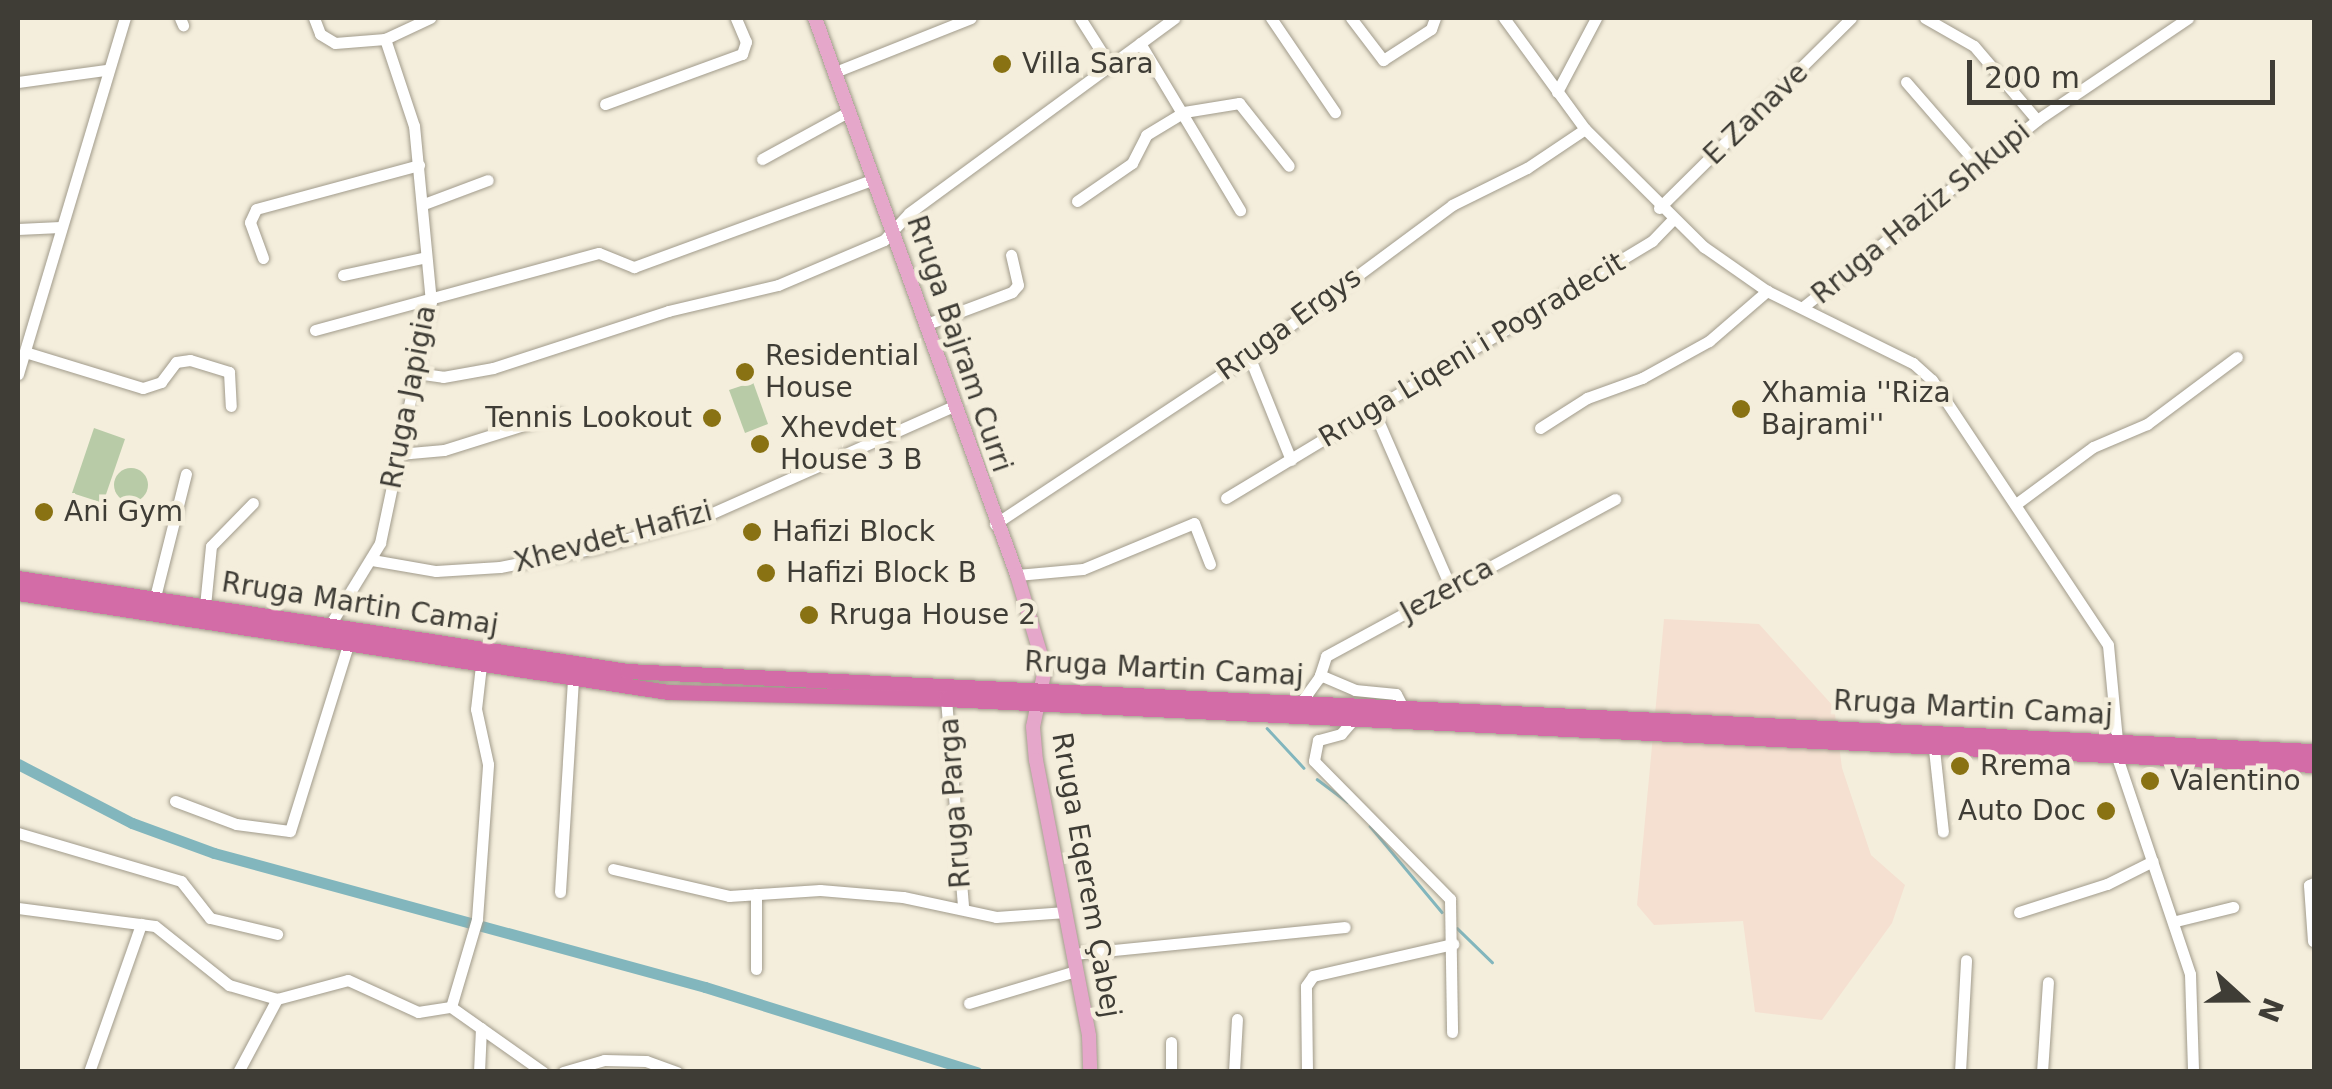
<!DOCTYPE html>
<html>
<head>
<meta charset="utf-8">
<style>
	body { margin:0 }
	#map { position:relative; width:2332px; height:1089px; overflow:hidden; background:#f4eedc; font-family:"DejaVu Sans",sans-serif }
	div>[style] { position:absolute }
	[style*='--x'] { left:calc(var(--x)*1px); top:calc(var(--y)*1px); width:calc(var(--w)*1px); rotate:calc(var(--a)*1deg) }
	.industrial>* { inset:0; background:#f5e0d1 }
	.green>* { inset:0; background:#b8cba7 }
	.round { border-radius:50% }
	.stream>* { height:2.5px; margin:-1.25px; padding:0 1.25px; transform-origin:1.25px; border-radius:1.25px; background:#82b6bd }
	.canal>* { height:11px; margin:-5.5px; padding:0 5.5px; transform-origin:5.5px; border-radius:5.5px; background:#82b6bd }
	.roads { filter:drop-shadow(0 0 2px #a19b8b) drop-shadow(0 0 2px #a19b8b) }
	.minor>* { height:11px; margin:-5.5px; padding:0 5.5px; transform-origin:5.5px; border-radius:5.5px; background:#fff }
	.major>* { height:14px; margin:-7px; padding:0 7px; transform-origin:7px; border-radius:7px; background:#e5a7ca }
	.highway>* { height:15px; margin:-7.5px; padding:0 7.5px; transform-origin:7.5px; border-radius:7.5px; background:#d36ca7 }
	.dots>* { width:28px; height:28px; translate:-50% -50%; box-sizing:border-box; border:5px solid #f4eedc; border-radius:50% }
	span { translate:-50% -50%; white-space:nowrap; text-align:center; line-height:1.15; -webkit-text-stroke:9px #f4eedc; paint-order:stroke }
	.poi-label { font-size:28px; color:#3f3d36 }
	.left { translate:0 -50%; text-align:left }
	.right { translate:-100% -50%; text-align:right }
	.street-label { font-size:28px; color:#3f3d36 }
	.frame { position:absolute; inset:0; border:20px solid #3f3d36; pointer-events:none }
	.north { position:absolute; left:2192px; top:949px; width:100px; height:100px; -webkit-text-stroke:8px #f4eedc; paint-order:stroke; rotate:111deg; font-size:28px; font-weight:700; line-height:40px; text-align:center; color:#3f3d36 }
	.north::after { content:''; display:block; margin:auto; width:35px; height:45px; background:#3f3d36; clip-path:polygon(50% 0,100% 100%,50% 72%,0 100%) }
	.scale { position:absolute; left:1967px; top:60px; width:308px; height:45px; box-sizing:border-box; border:5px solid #3f3d36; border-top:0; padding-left:12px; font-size:30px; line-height:35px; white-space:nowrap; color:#3f3d36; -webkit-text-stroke:8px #f4eedc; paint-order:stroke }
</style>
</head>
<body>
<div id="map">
	<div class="industrial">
		<i style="clip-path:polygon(1664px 619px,1759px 624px,1834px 707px,1842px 768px,1871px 855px,1905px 885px,1892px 923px,1822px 1020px,1755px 1012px,1743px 921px,1654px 925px,1637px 905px)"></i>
	</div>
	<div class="green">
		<i style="clip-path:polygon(753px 382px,768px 424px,745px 433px,729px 390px)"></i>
		<i style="clip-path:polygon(94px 428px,125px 439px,103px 503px,72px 493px)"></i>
		<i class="round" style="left:114px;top:468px;width:34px;height:34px"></i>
	</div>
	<div class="stream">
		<i style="--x:1267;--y:728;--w:54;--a:47.2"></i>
		<i style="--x:1317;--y:779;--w:38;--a:37"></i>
		<i style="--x:1370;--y:826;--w:112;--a:50.1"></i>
		<i style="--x:1457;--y:928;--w:49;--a:44.2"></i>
	</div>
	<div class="canal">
		<i style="--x:18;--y:764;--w:128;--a:27.4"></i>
		<i style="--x:132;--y:823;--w:87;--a:20.1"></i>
		<i style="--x:214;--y:853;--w:509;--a:15.26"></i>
		<i style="--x:705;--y:987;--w:285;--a:17.4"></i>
	</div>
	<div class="roads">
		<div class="minor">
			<i style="--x:180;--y:18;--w:8;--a:67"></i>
			<i style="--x:314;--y:18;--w:17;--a:69"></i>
			<i style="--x:320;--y:34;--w:17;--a:31"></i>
			<i style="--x:335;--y:43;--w:50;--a:-4.6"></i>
			<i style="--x:385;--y:39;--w:50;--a:-25"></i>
			<i style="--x:1080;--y:18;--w:58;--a:57.7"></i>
			<i style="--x:1271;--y:18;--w:114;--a:55.8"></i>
			<i style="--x:1351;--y:18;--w:53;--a:52.7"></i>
			<i style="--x:1383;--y:60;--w:57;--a:-32.9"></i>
			<i style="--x:1431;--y:29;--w:12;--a:-70"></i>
			<i style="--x:1504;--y:18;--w:137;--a:53.9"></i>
			<i style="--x:1585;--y:129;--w:168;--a:44.8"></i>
			<i style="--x:1704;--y:247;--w:77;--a:34.9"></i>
			<i style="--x:1767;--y:291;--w:163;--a:26.3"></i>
			<i style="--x:1913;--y:363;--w:25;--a:42"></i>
			<i style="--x:1932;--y:380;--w:318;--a:56.4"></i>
			<i style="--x:2108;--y:645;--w:96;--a:84.6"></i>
			<i style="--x:1925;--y:18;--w:56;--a:29.7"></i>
			<i style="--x:1974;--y:46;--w:97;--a:49.6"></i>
			<i style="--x:1140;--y:43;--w:195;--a:59.1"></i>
			<i style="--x:835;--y:72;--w:146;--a:-21.7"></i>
			<i style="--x:18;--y:82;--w:89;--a:-7.8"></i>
			<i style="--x:1906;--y:82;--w:111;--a:49"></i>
			<i style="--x:1557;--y:92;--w:84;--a:-62.2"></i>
			<i style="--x:605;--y:104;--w:146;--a:-20.1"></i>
			<i style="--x:742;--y:54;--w:13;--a:-72"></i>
			<i style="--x:746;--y:42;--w:26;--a:-113"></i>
			<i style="--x:762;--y:159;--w:96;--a:-28.7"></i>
			<i style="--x:1077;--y:201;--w:67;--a:-34.6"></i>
			<i style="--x:1132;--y:163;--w:31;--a:-63"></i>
			<i style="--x:1146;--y:135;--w:44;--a:-31.2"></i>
			<i style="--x:1184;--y:112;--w:56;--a:-9.3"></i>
			<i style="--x:1239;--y:103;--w:80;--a:51.6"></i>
			<i style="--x:424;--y:204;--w:68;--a:-20.6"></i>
			<i style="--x:1659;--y:208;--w:270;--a:-44.7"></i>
			<i style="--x:18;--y:229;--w:42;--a:-2.7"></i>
			<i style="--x:263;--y:258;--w:38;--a:-110"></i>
			<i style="--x:250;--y:222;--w:14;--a:-65"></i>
			<i style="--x:256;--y:209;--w:169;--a:-15.1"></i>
			<i style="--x:343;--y:275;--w:85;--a:-12.2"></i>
			<i style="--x:1803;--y:307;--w:300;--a:-38.6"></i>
			<i style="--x:2037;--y:120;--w:182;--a:-34"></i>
			<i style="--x:927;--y:324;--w:91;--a:-20.6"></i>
			<i style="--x:1012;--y:292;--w:9;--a:-49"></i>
			<i style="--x:1018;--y:285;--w:31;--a:-103"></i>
			<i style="--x:315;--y:330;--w:294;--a:-15.2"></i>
			<i style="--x:599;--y:253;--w:38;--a:22"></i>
			<i style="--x:634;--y:267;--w:253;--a:-20.1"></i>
			<i style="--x:25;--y:352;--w:123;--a:17"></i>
			<i style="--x:143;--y:388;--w:19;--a:-18"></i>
			<i style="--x:161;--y:382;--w:25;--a:-53"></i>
			<i style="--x:176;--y:362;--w:14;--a:-8"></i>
			<i style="--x:190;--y:360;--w:41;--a:17.1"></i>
			<i style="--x:229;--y:372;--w:34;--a:87"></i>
			<i style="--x:1249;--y:356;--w:112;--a:68"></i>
			<i style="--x:416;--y:373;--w:27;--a:8"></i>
			<i style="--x:443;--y:377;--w:51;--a:-10.2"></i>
			<i style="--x:493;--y:368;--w:184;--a:-18"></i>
			<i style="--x:668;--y:311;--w:113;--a:-13.3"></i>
			<i style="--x:778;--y:285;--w:115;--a:-23"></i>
			<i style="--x:884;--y:240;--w:37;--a:-47"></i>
			<i style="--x:909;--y:213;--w:329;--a:-36.3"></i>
			<i style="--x:18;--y:374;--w:372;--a:-73.3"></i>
			<i style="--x:1373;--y:409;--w:195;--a:66.5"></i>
			<i style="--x:1540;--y:428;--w:56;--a:-32.6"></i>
			<i style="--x:1587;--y:398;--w:59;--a:-20"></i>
			<i style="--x:1642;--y:378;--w:77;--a:-28.9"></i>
			<i style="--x:1709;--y:341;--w:77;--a:-40.8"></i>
			<i style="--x:399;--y:454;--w:45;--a:-5.1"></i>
			<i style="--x:444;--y:450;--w:121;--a:-17.4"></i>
			<i style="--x:1226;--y:498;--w:498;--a:-31.1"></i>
			<i style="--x:1652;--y:241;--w:29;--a:-46"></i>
			<i style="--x:2016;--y:504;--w:96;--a:-36.5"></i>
			<i style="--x:2093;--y:447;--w:59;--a:-23.1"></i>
			<i style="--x:2147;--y:424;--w:112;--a:-36.7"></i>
			<i style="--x:995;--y:524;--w:305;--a:-33.5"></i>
			<i style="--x:1249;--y:356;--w:253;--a:-36.6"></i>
			<i style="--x:1452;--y:205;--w:84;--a:-26.3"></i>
			<i style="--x:1527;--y:168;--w:70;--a:-33.9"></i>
			<i style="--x:372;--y:560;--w:65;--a:9.8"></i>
			<i style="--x:436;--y:571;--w:64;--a:-3.6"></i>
			<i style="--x:500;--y:567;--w:97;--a:-11.3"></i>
			<i style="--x:595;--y:548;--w:110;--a:-15.8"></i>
			<i style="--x:701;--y:518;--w:277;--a:-23.9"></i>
			<i style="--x:1017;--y:575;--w:66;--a:-5.2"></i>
			<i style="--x:1083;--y:569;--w:120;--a:-22.5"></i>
			<i style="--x:1194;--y:523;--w:44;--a:68.7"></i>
			<i style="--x:155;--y:597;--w:127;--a:-75.9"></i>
			<i style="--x:205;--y:606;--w:60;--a:-84.3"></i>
			<i style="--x:211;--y:546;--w:60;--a:-45.7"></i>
			<i style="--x:330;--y:625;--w:96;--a:-58.6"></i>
			<i style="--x:380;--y:543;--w:246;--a:-78.1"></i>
			<i style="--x:431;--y:302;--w:177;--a:-95.5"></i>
			<i style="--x:414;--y:126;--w:92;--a:-108.4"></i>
			<i style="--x:1320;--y:675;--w:38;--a:23"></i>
			<i style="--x:1355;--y:690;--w:41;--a:5.6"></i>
			<i style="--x:1396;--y:694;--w:13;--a:63"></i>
			<i style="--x:946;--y:699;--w:209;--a:85.3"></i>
			<i style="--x:1302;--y:701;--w:29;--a:-54"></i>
			<i style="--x:1319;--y:678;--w:23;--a:-72"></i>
			<i style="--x:1326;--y:656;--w:329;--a:-28.5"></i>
			<i style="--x:1353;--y:720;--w:18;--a:131"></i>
			<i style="--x:1341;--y:734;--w:24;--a:165"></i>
			<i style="--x:1318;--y:740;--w:21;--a:101"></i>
			<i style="--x:1314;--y:761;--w:194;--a:45.4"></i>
			<i style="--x:1450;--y:899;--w:133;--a:89.1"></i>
			<i style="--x:1934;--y:749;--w:83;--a:83.8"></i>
			<i style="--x:2117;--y:757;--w:229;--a:71.4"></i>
			<i style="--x:2190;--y:974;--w:98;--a:88.2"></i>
			<i style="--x:175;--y:801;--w:65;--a:20.7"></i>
			<i style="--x:236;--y:824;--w:54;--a:7.4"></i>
			<i style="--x:290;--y:831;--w:195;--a:-72.7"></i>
			<i style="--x:18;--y:833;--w:170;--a:16.4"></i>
			<i style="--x:181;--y:881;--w:47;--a:51.9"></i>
			<i style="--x:210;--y:918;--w:69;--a:13.4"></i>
			<i style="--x:613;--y:869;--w:119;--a:13.1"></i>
			<i style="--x:729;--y:896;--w:91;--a:-3.8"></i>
			<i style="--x:820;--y:890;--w:83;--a:4.8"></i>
			<i style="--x:903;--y:897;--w:95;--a:12.1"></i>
			<i style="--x:996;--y:917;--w:70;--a:-4.1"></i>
			<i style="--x:560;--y:892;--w:211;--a:-86.5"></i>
			<i style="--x:756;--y:894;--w:75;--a:90"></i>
			<i style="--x:18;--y:908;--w:138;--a:7.5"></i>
			<i style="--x:155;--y:926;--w:95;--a:38.6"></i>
			<i style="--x:229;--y:985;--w:50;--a:16.3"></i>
			<i style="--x:277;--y:999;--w:73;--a:-15"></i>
			<i style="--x:348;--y:980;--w:77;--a:24.6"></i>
			<i style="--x:418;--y:1012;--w:33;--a:-9"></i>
			<i style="--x:2019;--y:912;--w:92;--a:-17.7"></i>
			<i style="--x:2107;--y:884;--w:51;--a:-26.6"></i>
			<i style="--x:2176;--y:921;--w:59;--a:-13.8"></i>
			<i style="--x:2313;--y:941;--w:56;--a:-94.1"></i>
			<i style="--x:2309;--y:885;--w:5;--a:-22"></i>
			<i style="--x:1074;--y:954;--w:272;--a:-5.7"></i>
			<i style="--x:969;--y:1003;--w:112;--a:-16.7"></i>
			<i style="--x:451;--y:1007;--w:92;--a:-73.5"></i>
			<i style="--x:477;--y:919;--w:155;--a:-85.9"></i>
			<i style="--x:488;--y:764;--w:56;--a:-102.3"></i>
			<i style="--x:476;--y:709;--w:44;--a:-83.5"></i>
			<i style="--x:451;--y:1007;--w:113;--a:35.2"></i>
			<i style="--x:89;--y:1072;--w:157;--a:-70.6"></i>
			<i style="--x:238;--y:1072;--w:83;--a:-61.9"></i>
			<i style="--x:479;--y:1072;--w:44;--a:-87.4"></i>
			<i style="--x:563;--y:1072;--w:43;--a:-16.3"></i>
			<i style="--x:604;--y:1060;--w:42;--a:1.4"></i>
			<i style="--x:646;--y:1061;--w:33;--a:20"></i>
			<i style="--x:1171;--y:1072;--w:30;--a:-90"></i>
			<i style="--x:1234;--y:1072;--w:53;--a:-86.8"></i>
			<i style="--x:1307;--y:1072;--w:86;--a:-90.7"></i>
			<i style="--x:1306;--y:986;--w:12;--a:-55"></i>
			<i style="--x:1313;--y:976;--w:144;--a:-12.9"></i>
			<i style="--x:1960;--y:1072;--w:112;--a:-86.9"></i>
			<i style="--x:2042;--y:1072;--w:90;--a:-86.2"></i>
		</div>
		<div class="major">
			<i style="--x:815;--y:18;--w:592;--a:70.07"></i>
			<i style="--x:1017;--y:575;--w:98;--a:73.4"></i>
			<i style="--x:1045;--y:669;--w:59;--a:101.7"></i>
			<i style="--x:1033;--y:727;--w:33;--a:85"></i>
			<i style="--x:1036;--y:760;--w:281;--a:79.1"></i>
			<i style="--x:1089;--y:1036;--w:36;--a:88"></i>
		</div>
		<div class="highway">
			<i style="--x:18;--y:578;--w:616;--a:8.68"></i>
			<i style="--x:627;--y:671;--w:1689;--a:2.72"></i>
			<i style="--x:18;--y:593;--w:657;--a:8.66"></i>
			<i style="--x:668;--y:692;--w:278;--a:1.4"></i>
			<i style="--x:946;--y:699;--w:1370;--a:2.76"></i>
		</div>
	</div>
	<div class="dots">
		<i style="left:1002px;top:64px;background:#897213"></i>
		<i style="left:745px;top:372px;background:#897213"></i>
		<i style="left:1741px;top:409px;background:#897213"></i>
		<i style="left:712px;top:418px;background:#897213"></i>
		<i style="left:760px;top:444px;background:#897213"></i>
		<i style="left:44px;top:512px;background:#897213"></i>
		<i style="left:752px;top:532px;background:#897213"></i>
		<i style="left:766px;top:573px;background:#897213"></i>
		<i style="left:809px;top:615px;background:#897213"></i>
		<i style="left:1960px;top:766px;background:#897213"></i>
		<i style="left:2150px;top:781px;background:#897213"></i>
		<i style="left:2106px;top:811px;background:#897213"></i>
	</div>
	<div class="poi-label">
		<span class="left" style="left:1022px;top:64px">Villa Sara</span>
		<span class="left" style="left:765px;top:372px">Residential<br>House</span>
		<span class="left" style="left:1761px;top:409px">Xhamia ''Riza<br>Bajrami''</span>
		<span class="right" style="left:692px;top:418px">Tennis Lookout</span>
		<span class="left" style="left:780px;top:444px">Xhevdet<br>House 3 B</span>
		<span class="left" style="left:64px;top:512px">Ani Gym</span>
		<span class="left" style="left:772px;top:532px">Hafizi Block</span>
		<span class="left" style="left:786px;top:573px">Hafizi Block B</span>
		<span class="left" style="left:829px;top:615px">Rruga House 2</span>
		<span class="left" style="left:1980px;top:766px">Rrema</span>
		<span class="left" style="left:2170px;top:781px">Valentino</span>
		<span class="right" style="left:2086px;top:811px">Auto Doc</span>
	</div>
	<div class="street-label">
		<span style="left:1756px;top:114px;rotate:-44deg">E Zanave</span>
		<span style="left:1921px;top:213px;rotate:-39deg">Rruga Haziz Shkupi</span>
		<span style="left:1289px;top:324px;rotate:-36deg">Rruga Ergys</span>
		<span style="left:959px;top:344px;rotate:71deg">Rruga Bajram Curri</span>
		<span style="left:1472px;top:350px;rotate:-31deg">Rruga Liqeni i Pogradecit</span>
		<span style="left:409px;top:397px;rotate:-79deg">Rruga Japigia</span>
		<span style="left:613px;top:537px;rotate:-15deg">Xhevdet Hafizi</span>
		<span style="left:1447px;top:590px;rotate:-29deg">Jezerca</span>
		<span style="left:360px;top:604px;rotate:9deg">Rruga Martin Camaj</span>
		<span style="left:1164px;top:669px;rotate:3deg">Rruga Martin Camaj</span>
		<span style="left:1973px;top:708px;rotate:3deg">Rruga Martin Camaj</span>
		<span style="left:955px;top:803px;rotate:-94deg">Rruga Parga</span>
		<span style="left:1086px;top:875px;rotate:80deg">Rruga Eqerem Çabej</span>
	</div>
	<div class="frame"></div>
	<div class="north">N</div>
	<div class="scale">200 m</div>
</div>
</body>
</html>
